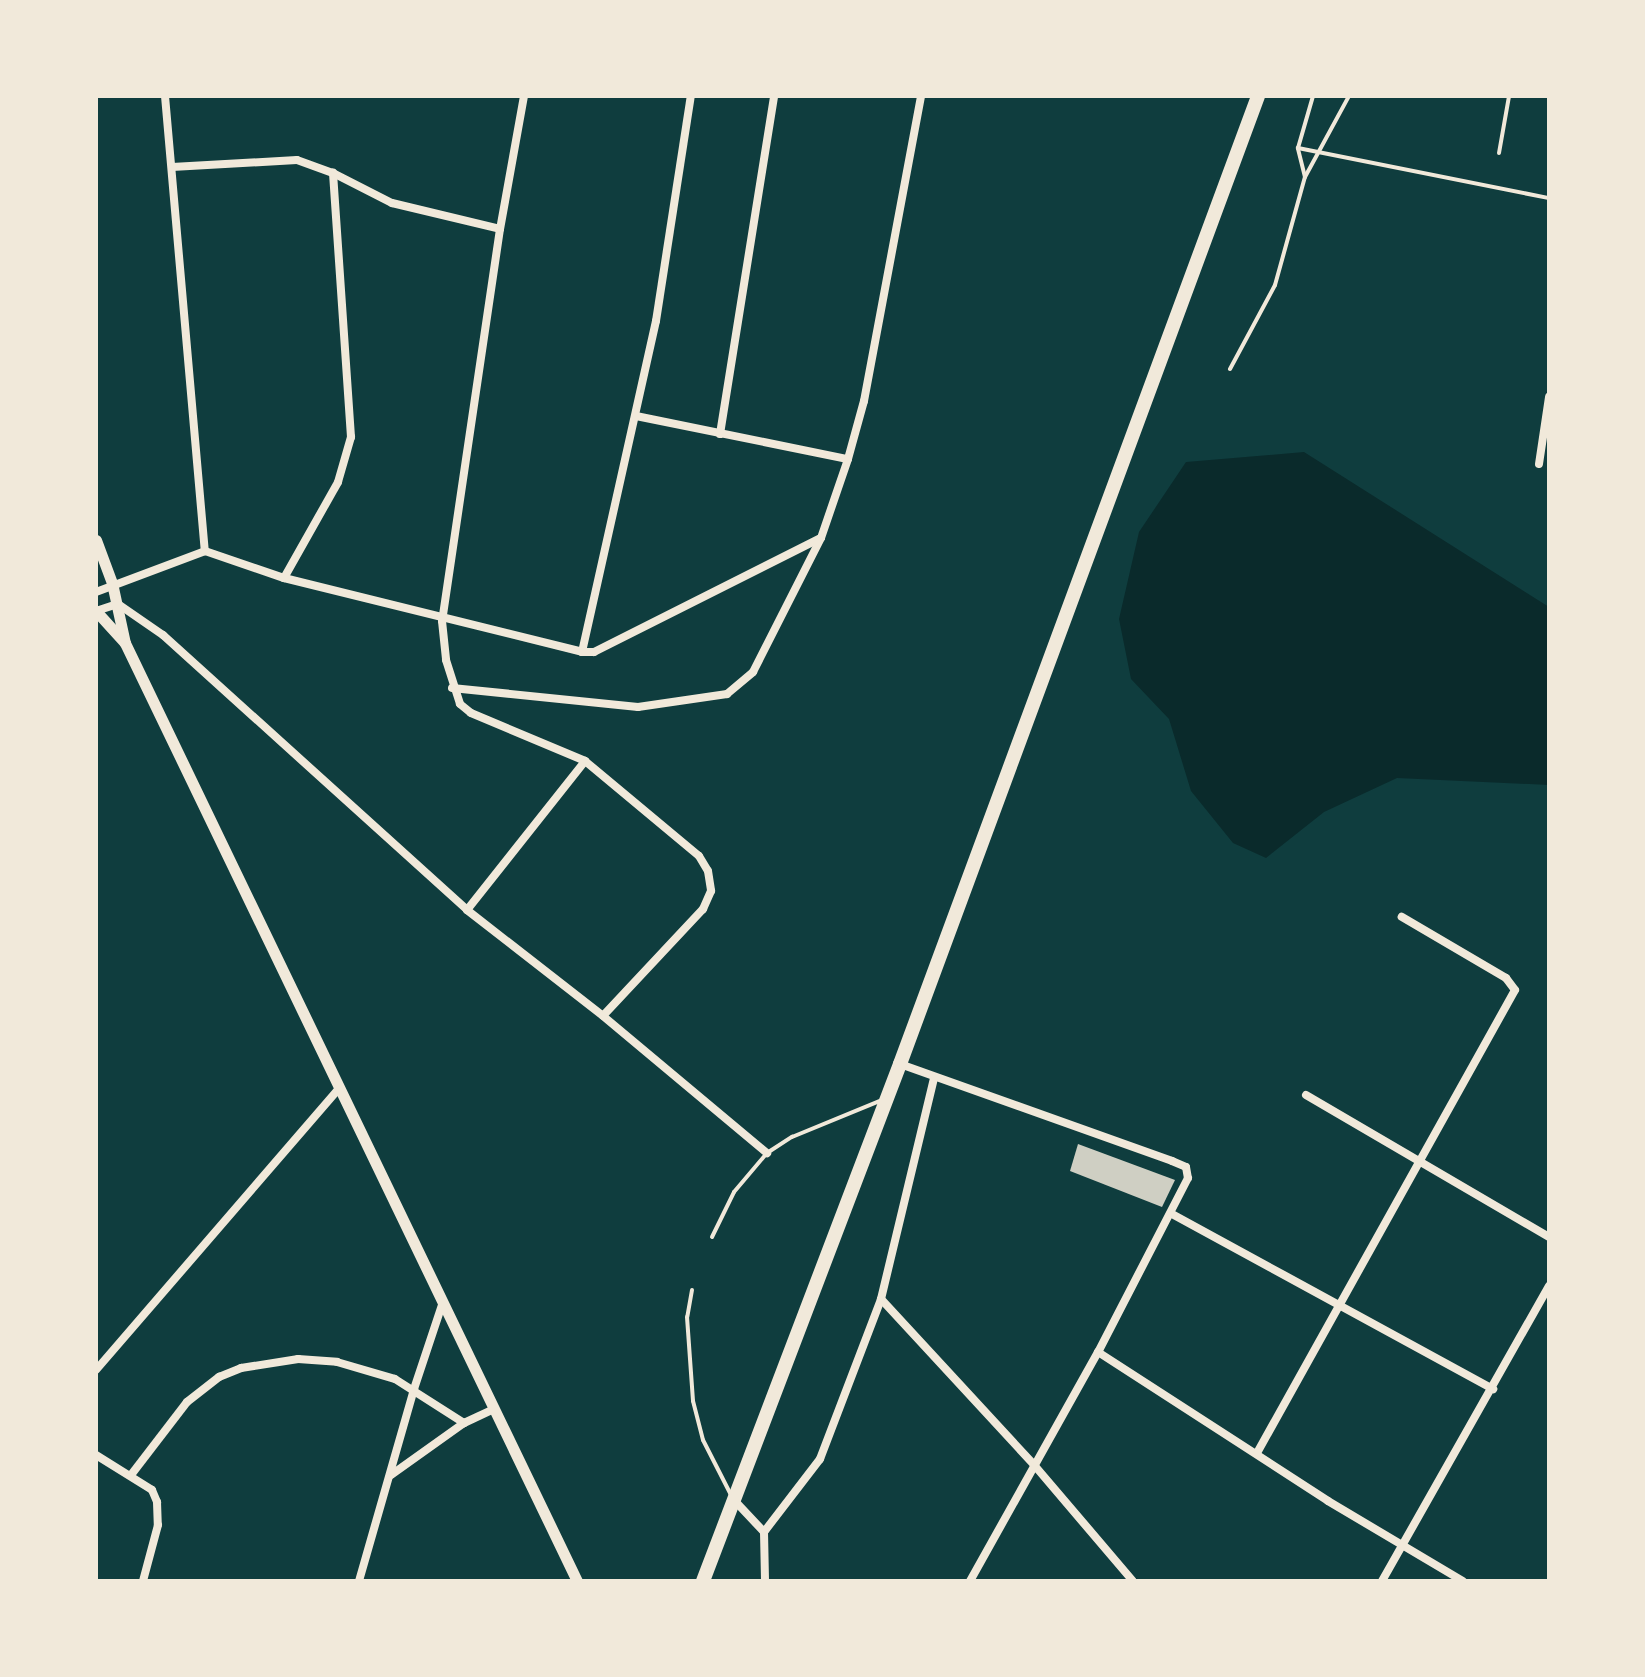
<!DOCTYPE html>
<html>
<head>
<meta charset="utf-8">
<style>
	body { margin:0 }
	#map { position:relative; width:1645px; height:1677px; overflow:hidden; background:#0f3d3e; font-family:"Space Grotesk",sans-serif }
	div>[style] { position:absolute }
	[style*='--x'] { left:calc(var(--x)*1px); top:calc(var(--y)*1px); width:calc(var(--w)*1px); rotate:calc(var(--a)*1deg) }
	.water>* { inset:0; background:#0a2a2b }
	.building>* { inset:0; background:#cfcfc3 }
	.service>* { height:4px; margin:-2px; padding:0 2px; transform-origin:2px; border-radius:2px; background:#f1e9da }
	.minor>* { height:8px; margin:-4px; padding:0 4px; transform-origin:4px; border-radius:4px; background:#f1e9da }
	.secondary>* { height:11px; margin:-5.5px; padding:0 5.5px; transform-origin:5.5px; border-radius:5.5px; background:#f1e9da }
	.trunk>* { height:14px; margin:-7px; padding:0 7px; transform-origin:7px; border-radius:7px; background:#f1e9da }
	span { translate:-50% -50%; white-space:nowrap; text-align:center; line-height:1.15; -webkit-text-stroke:8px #f1e9da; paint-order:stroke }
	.frame { position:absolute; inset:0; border:98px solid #f1e9da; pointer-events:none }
</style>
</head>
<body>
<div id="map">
	<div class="water">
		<i style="clip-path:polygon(1304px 452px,1549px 607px,1549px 785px,1397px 778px,1324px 812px,1266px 858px,1233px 843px,1191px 791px,1169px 719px,1131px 679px,1119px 619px,1139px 532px,1186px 462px)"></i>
	</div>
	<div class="building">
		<i style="clip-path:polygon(1078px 1144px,1175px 1180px,1162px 1207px,1070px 1171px)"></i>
	</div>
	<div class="service">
		<i style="--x:1298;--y:148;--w:256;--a:11.3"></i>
		<i style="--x:1499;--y:153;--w:58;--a:-80"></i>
		<i style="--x:1305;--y:177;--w:30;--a:-104"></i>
		<i style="--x:1298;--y:148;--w:54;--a:-73.9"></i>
		<i style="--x:1230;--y:369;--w:95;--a:-61.8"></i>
		<i style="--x:1275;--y:285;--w:112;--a:-74.5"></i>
		<i style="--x:1305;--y:177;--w:92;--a:-61.5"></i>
		<i style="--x:712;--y:1237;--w:50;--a:-63.9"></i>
		<i style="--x:734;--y:1192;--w:51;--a:-49.8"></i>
		<i style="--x:767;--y:1153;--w:30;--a:-33"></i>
		<i style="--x:792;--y:1137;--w:97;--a:-22.3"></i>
		<i style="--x:692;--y:1290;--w:27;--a:100"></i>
		<i style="--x:687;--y:1317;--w:84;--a:85.9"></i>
		<i style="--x:693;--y:1401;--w:40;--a:75.6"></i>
		<i style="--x:703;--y:1440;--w:62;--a:63"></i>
	</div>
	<div class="minor">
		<i style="--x:165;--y:96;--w:457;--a:85"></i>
		<i style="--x:524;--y:96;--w:135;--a:100.2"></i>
		<i style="--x:500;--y:229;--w:396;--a:98.4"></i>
		<i style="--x:442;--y:621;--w:39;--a:84"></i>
		<i style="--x:446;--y:660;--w:46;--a:72.3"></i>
		<i style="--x:460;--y:704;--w:14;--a:39"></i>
		<i style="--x:471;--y:713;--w:124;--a:22.8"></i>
		<i style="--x:585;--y:761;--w:148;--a:39.8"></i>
		<i style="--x:699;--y:856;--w:17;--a:59"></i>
		<i style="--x:708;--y:871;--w:20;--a:81"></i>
		<i style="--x:711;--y:891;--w:20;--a:114"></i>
		<i style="--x:703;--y:909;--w:146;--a:133.1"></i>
		<i style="--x:172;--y:167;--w:125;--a:-3.2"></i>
		<i style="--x:297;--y:160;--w:38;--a:20"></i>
		<i style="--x:333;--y:173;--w:66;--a:27"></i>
		<i style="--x:392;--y:203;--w:111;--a:13.5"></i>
		<i style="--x:636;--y:416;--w:216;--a:11.5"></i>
		<i style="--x:720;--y:434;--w:342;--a:-80.9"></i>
		<i style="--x:1539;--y:464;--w:68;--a:-81.5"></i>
		<i style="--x:205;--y:551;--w:83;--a:18.9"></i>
		<i style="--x:284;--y:578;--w:307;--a:13.9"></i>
		<i style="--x:582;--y:652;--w:12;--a:0"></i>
		<i style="--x:594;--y:652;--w:254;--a:-26.7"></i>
		<i style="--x:284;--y:578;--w:110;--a:-60.6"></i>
		<i style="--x:338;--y:482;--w:47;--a:-73.9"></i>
		<i style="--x:351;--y:437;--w:265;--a:-93.9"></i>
		<i style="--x:96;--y:592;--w:116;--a:-20.6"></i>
		<i style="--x:96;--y:611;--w:23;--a:-18"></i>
		<i style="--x:118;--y:604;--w:55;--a:34.6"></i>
		<i style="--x:163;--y:635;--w:410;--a:42.1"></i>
		<i style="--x:467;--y:910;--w:172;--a:37.9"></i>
		<i style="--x:603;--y:1016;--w:214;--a:39.9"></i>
		<i style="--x:582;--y:652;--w:339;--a:-77.4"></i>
		<i style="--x:656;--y:321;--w:228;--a:-81.2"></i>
		<i style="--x:452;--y:688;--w:187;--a:5.8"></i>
		<i style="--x:638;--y:707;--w:90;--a:-8.3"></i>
		<i style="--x:727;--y:694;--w:34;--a:-40"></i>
		<i style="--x:753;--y:672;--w:150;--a:-63.1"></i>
		<i style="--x:821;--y:538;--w:83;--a:-71.1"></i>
		<i style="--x:848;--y:459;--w:60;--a:-74.6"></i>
		<i style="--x:864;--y:401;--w:310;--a:-79.4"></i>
		<i style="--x:467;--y:910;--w:190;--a:-51.6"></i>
		<i style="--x:900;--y:1064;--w:289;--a:19.6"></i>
		<i style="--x:1172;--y:1161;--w:15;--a:23"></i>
		<i style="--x:1186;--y:1167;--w:11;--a:80"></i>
		<i style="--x:1188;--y:1178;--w:196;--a:117.3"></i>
		<i style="--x:1098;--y:1352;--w:262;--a:119.2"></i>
		<i style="--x:1306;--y:1095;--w:281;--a:30.3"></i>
		<i style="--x:1172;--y:1214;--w:366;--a:28.6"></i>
		<i style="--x:881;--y:1299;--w:227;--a:47.3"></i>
		<i style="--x:1035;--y:1466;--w:151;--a:49.6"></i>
		<i style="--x:1098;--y:1352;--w:274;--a:32.9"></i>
		<i style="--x:1328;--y:1501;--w:157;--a:30.7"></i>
		<i style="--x:96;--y:1370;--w:372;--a:-49.2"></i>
		<i style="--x:1257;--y:1453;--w:530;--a:-60.87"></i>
		<i style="--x:1515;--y:990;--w:15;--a:-127"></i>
		<i style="--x:1506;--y:978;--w:121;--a:-149.6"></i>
		<i style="--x:96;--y:1455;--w:66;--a:32"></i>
		<i style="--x:152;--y:1490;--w:13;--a:67"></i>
		<i style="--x:157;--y:1502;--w:23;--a:88"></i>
		<i style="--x:158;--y:1525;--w:58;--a:105"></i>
		<i style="--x:131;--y:1475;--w:92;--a:-52.5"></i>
		<i style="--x:187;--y:1402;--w:41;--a:-38"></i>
		<i style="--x:219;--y:1377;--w:24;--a:-22"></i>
		<i style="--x:241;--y:1368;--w:58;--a:-9"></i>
		<i style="--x:298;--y:1359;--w:39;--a:4"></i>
		<i style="--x:337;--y:1362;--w:60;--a:16.3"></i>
		<i style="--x:395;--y:1379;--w:82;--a:32.5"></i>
		<i style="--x:391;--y:1475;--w:90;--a:-35.5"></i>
		<i style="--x:464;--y:1423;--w:31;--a:-25"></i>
		<i style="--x:734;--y:1500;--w:44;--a:46.8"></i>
		<i style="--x:764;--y:1532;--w:49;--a:88.8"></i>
		<i style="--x:764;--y:1532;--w:92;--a:-52.5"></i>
		<i style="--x:820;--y:1459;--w:171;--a:-69.1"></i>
		<i style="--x:881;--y:1299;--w:227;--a:-76.5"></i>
		<i style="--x:359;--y:1581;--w:200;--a:-74"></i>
		<i style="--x:414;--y:1389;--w:92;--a:-71.6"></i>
		<i style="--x:1382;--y:1581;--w:339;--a:-60.5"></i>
	</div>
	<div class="secondary">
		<i style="--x:96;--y:540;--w:46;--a:69.6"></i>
		<i style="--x:112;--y:583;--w:61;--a:77.8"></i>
		<i style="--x:125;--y:643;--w:1041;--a:64.27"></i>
		<i style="--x:96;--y:611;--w:43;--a:47.8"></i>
	</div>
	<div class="trunk">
		<i style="--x:703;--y:1581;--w:553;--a:-69.14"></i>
		<i style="--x:900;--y:1064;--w:1032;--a:-69.7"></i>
	</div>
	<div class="frame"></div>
</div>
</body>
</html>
